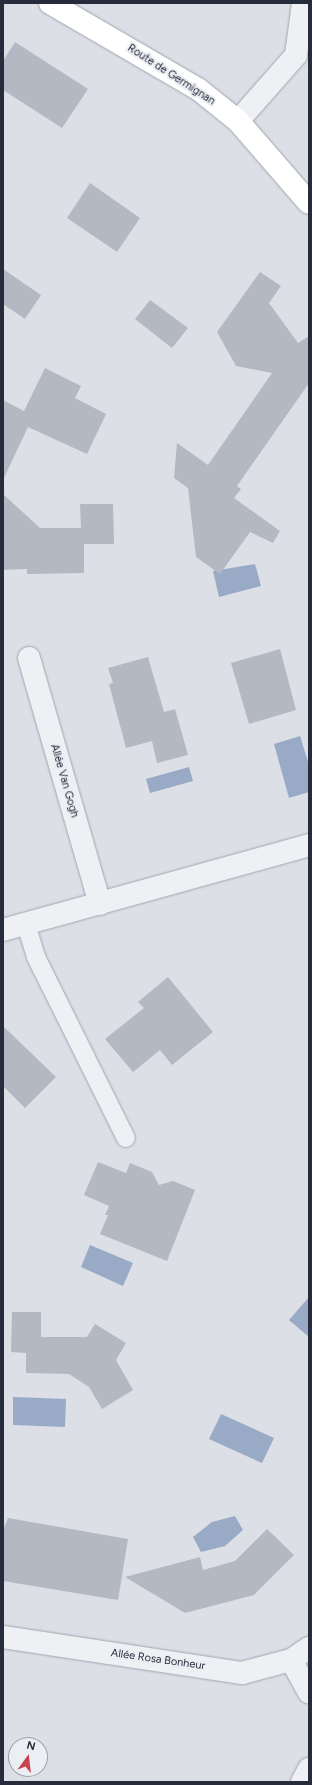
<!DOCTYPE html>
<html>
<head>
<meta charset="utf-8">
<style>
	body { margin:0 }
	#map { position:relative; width:312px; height:1785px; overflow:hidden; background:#dcdfe6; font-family:Figtree,sans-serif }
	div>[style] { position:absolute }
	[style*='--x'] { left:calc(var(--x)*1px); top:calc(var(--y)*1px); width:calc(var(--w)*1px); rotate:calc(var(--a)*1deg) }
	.water>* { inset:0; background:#98aac5 }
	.building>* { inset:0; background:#b3b8c2 }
	.roads { filter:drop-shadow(0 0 1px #a2a6af) drop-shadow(0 0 1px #a2a6af) }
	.lane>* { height:18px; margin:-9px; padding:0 9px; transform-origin:9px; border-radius:9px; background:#eef0f4 }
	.street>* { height:22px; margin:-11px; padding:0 11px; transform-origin:11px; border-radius:11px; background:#eef0f4 }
	.secondary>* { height:22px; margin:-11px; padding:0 11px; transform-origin:11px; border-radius:11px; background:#fff }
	span { translate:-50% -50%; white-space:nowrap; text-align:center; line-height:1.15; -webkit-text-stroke:4px #ebeef3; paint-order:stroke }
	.street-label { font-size:11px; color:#262c3b }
	.frame { position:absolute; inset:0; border:4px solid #262c3b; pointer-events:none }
	.north { position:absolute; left:8px; top:1737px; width:40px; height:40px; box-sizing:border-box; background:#ebeef3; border:1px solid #9ca0a9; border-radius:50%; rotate:15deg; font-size:11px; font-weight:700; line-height:16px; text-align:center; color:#262c3b }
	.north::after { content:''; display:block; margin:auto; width:14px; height:18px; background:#c8434e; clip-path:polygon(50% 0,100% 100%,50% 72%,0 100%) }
</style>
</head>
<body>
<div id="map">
	<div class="water">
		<i style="clip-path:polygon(255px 564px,261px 586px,219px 597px,213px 571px)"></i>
		<i style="clip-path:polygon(300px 736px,309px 765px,309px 792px,289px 798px,274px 744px)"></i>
		<i style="clip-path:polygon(189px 767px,193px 781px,150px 793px,146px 779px)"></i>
		<i style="clip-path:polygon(90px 1245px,133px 1263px,123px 1286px,81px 1267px)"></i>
		<i style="clip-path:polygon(309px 1297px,309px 1337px,289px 1320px)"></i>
		<i style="clip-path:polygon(13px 1397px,66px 1399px,65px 1427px,13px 1425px)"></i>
		<i style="clip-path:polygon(221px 1414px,274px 1438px,262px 1463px,209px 1439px)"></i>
		<i style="clip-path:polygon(235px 1516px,243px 1530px,225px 1546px,201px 1552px,193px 1537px,212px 1522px)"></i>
	</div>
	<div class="building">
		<i style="clip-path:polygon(15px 42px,88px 89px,62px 128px,3px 90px,3px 61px)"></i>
		<i style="clip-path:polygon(90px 183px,140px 218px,117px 252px,67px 218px)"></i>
		<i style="clip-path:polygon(3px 269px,41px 295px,25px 319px,3px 304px)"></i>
		<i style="clip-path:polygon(260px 272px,281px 286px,269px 303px,298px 343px,309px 336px,309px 383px,237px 486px,241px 489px,234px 498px,280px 531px,273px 543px,250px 532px,220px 574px,196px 557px,188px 488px,174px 478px,177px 443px,208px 465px,272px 373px,236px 366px,217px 332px)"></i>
		<i style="clip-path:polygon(150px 300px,188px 328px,172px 348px,135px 319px)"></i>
		<i style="clip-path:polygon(45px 368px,81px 386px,75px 398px,106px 414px,87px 454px,28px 427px,3px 480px,3px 400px,24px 411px)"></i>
		<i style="clip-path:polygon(3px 494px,40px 528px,81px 528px,80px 504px,113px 504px,114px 544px,84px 544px,84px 573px,27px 574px,27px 569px,3px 570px)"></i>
		<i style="clip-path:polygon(280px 649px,296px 710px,249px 724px,231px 663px)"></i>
		<i style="clip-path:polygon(148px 657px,164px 712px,175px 709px,188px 755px,157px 763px,152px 741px,126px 748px,109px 684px,113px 683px,108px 668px)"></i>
		<i style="clip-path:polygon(168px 977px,213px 1032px,172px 1065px,160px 1050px,133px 1072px,105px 1039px,144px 1008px,138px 1002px)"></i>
		<i style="clip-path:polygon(3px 1026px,56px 1077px,25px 1108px,3px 1086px)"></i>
		<i style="clip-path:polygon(98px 1162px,126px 1173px,130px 1163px,152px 1172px,159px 1185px,173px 1181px,195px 1190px,167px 1261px,100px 1234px,108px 1215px,105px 1215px,109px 1206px,84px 1195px)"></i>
		<i style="clip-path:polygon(12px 1312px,41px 1312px,41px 1337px,87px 1337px,95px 1324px,126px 1343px,116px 1360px,133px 1390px,102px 1409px,89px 1387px,69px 1374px,26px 1373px,26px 1353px,11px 1352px)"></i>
		<i style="clip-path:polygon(8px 1518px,128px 1539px,118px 1600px,3px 1581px,3px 1530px)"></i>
		<i style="clip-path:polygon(267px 1529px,294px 1555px,254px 1595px,185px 1613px,125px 1577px,200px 1557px,203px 1570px,235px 1561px)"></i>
	</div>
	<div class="roads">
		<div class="lane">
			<i style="--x:26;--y:924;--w:34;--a:73"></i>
			<i style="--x:36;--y:957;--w:202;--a:63.6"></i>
		</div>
		<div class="street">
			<i style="--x:238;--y:121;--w:88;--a:-48.7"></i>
			<i style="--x:296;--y:55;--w:52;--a:-82.3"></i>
			<i style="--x:29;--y:658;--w:256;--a:73.9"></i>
			<i style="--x:3;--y:930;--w:318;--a:-15.5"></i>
			<i style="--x:3;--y:1637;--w:242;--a:8.6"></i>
			<i style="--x:242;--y:1673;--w:51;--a:-14.9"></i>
			<i style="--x:291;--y:1660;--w:22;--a:-34"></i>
			<i style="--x:291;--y:1660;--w:37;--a:61"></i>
			<i style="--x:302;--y:1782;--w:15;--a:-62"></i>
		</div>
		<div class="secondary">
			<i style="--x:50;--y:3;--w:171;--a:30.2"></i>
			<i style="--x:198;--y:89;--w:51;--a:38.7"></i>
			<i style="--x:238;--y:121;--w:108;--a:49.1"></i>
		</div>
	</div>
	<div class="street-label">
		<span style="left:171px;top:75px;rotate:33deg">Route de Germignan</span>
		<span style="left:64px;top:781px;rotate:74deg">Allée Van Gogh</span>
		<span style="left:158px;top:1660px;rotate:8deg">Allée Rosa Bonheur</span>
	</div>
	<div class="frame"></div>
	<div class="north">N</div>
</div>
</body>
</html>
